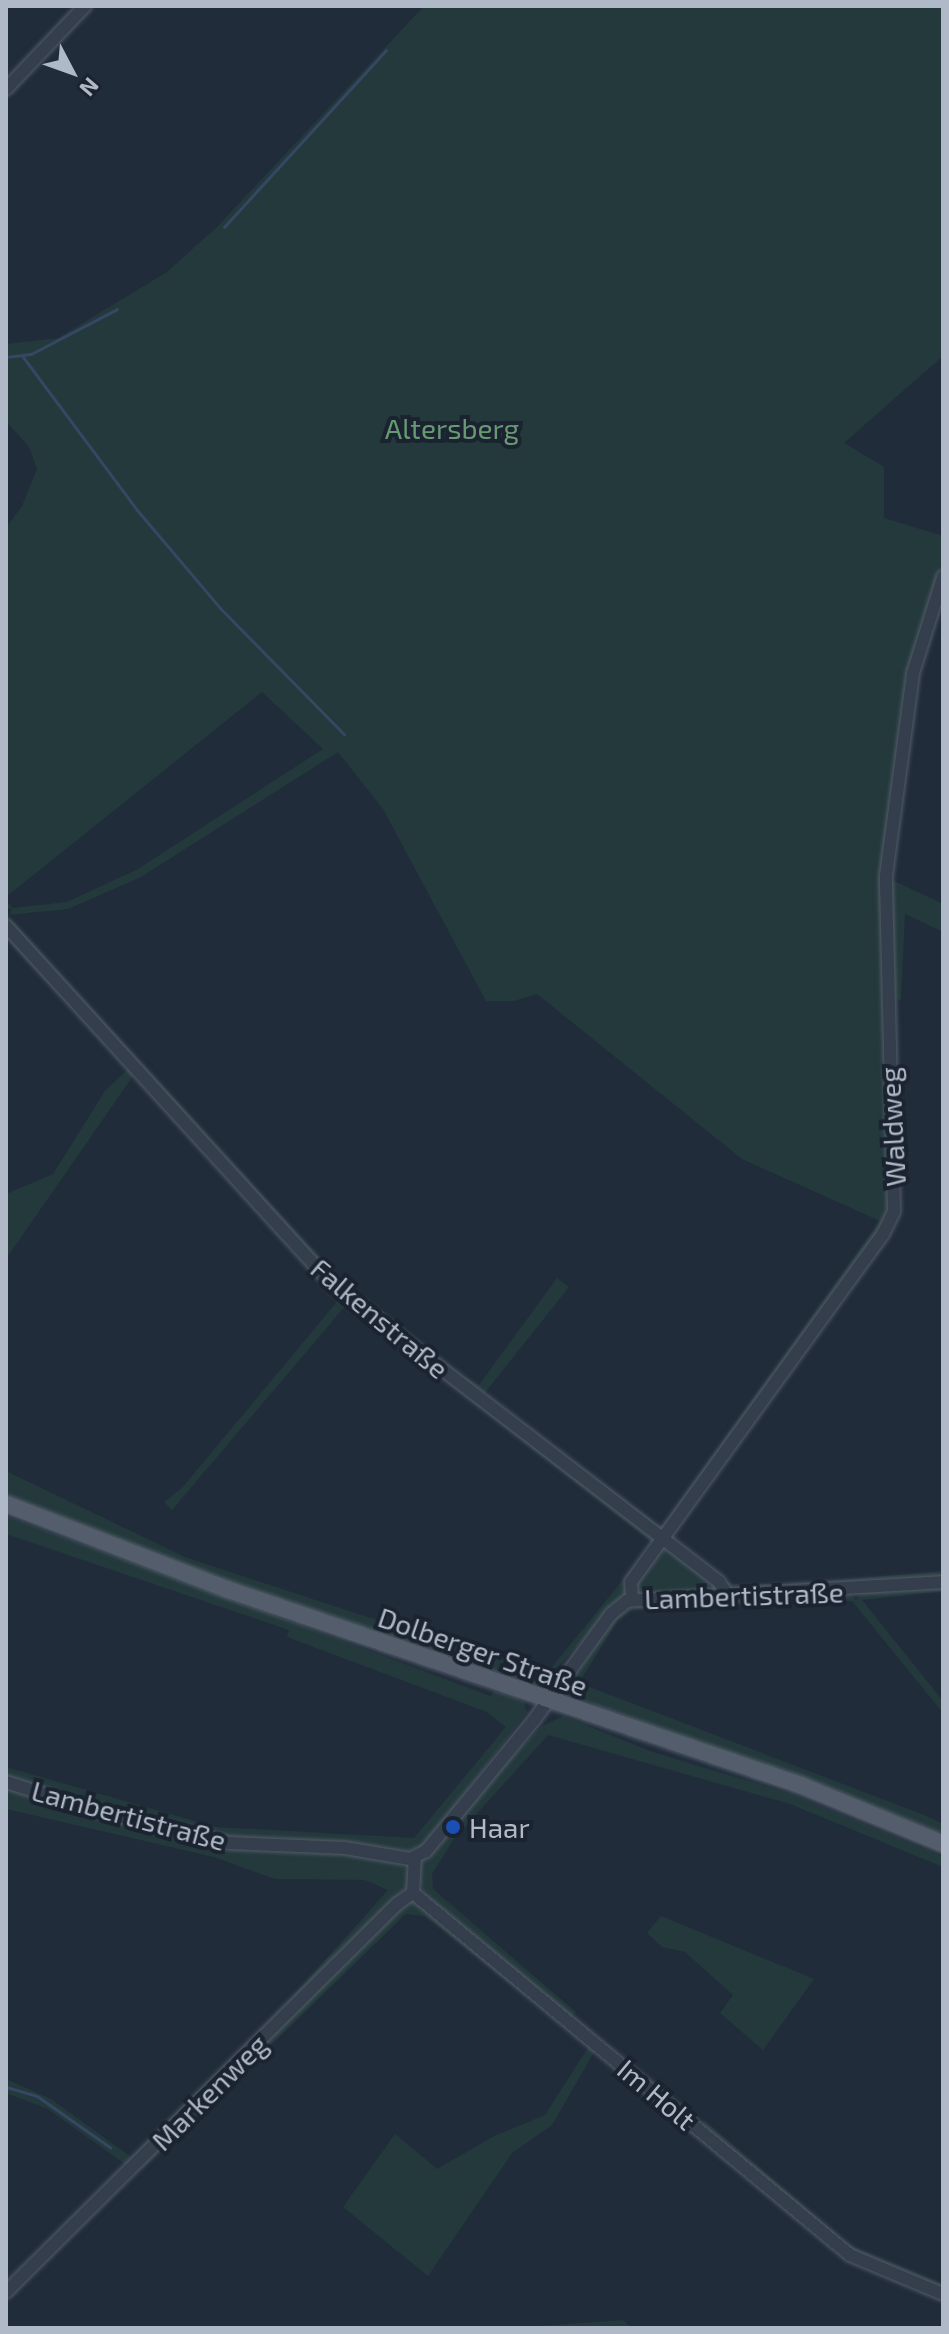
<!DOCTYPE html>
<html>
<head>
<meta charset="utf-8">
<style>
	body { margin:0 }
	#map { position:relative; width:949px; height:2334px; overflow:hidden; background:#212c3b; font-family:"Exo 2",sans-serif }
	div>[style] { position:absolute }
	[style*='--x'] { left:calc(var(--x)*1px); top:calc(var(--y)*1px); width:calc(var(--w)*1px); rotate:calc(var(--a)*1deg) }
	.green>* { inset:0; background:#23393c }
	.stream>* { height:3px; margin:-1.5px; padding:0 1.5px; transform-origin:1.5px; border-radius:1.5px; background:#354763 }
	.roads { filter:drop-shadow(0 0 2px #535c69) drop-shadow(0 0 2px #535c69) }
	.minor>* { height:12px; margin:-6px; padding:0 6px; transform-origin:6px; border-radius:6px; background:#353e4c }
	.major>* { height:16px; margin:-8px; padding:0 8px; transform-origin:8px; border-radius:8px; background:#535d6c }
	.dots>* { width:22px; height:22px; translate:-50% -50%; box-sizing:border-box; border:4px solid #1b2330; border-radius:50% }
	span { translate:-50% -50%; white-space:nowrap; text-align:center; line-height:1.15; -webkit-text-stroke:8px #1b2330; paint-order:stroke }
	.park-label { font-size:28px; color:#679973 }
	.street-label { font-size:28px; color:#b0b9c7 }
	.poi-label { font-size:28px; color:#b0b9c7 }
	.left { translate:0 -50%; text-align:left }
	.frame { position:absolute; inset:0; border:8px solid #b0b9c7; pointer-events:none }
	.north { position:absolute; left:32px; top:32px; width:80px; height:80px; -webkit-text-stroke:6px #1b2330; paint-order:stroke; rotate:131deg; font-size:22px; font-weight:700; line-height:32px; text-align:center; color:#b0b9c7 }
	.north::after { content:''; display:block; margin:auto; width:28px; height:36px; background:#b0b9c7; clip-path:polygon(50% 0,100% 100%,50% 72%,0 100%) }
</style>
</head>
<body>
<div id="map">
	<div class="green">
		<i style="clip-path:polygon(evenodd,424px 6px,943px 6px,943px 356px,844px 443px,884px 467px,884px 518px,943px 536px,943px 566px,912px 674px,884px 876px,943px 904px,943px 932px,905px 914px,901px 1000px,882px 997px,894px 1188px,880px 1234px,661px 1530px,650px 1527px,493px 1409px,336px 1283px,6px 922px,12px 909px,6px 908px,6px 900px,13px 908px,67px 902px,138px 869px,323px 749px,262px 692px,6px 897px,6px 528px,22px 506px,37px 469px,29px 447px,6px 421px,6px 344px,58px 338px,167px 272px,217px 227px,424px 6px,338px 752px,383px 809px,486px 1001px,514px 1001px,537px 994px,742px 1159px,880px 1221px,661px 1527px,484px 1394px,569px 1287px,557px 1278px,479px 1385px,461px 1375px,324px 1262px,7px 915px,68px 909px,141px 877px,338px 752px)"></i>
		<i style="clip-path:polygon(6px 931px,135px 1073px,6px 1259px,6px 1194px,53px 1174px,105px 1091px,128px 1069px,6px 938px)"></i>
		<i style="clip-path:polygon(340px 1298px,354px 1304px,645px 1531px,652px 1539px,651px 1544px,625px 1595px,540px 1686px,226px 1582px,6px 1497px,6px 1471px,185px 1557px,364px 1616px,552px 1667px,651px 1545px,649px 1540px,347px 1304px,172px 1510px,164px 1502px,182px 1488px)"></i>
		<i style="clip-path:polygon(6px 1516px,491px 1696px,494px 1691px,524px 1702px,527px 1712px,432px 1836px,420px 1847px,404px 1852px,230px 1838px,91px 1804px,6px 1776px,6px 1767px,216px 1827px,414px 1838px,506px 1727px,487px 1712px,287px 1637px,289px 1630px,6px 1534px)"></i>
		<i style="clip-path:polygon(663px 1545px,716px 1584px,718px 1591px,637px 1592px,634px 1584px)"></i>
		<i style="clip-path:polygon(943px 1571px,943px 1577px,732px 1591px,719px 1578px,734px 1584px,791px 1584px)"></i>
		<i style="clip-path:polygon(943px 1586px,943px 1591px,862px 1600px,943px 1701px,943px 1713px,852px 1601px,633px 1609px,618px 1620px,579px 1683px,924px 1815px,943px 1824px,943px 1837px,570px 1695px,568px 1687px,614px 1618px,642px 1603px,851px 1594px,856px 1600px,862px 1593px)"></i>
		<i style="clip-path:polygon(563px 1716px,650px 1751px,794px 1795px,943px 1857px,943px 1867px,790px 1804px,548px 1735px,453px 1840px,432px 1874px,433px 1889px,576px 2012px,571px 2018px,427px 1898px,420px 1882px,420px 1863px,495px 1774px,542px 1726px)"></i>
		<i style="clip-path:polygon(6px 1787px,231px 1847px,343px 1853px,400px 1864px,408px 1870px,408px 1885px,129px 2167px,48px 2109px,6px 2093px,6px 2079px,51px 2099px,131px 2157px,284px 2006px,388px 1890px,365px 1880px,275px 1879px,214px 1857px,6px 1809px)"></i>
		<i style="clip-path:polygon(414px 1900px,597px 2047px,552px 2125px,512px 2153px,428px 2276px,343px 2207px,395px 2134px,437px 2169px,494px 2136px,545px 2115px,589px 2046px,425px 1916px,406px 1914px,144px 2168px,131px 2174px,400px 1905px)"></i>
		<i style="clip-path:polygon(661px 1916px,814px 1979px,763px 2050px,720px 2013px,733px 1995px,685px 1952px,662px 1947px,647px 1933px)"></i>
		<i style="clip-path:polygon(705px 2121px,849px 2245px,943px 2284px,943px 2291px,861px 2257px,701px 2126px)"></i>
		<i style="clip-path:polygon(623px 2320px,631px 2328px,524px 2328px,525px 2327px)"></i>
	</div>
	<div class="stream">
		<i style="--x:224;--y:227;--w:240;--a:-47.5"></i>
		<i style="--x:6;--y:357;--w:25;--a:-7"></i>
		<i style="--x:31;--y:354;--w:97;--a:-27.6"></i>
		<i style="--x:23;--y:357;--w:191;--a:53.3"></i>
		<i style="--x:137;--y:510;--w:128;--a:49.7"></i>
		<i style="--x:220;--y:608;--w:177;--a:45.5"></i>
		<i style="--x:6;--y:2087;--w:32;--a:16"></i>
		<i style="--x:37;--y:2096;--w:90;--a:35.1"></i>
	</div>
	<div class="roads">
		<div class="minor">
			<i style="--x:6;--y:89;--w:115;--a:-46.4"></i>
			<i style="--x:6;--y:926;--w:488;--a:47.7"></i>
			<i style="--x:335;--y:1287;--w:484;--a:37.5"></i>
			<i style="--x:719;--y:1582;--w:17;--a:57"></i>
			<i style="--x:632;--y:1599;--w:17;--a:-93"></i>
			<i style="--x:631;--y:1582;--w:430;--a:-54.1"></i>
			<i style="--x:883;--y:1234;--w:25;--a:-64"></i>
			<i style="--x:894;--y:1211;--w:335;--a:-91.4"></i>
			<i style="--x:886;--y:876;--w:205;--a:-82.4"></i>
			<i style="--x:913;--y:673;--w:101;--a:-72.6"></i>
			<i style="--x:6;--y:1782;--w:88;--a:17.8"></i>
			<i style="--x:90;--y:1809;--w:144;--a:13.7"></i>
			<i style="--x:230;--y:1843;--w:115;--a:2.5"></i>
			<i style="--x:345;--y:1848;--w:66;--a:9.6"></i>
			<i style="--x:410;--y:1859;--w:18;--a:-27"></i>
			<i style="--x:426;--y:1851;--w:170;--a:-50.5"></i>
			<i style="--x:534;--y:1720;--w:131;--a:-54"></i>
			<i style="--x:611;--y:1614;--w:21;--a:-39"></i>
			<i style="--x:627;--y:1601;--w:317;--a:-3.4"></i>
			<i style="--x:413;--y:1893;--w:567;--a:39.64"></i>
			<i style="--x:850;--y:2255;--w:101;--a:22.8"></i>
			<i style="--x:413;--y:1893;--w:35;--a:-87"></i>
			<i style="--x:6;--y:2292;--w:551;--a:-44.78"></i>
			<i style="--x:397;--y:1904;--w:19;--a:-35"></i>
		</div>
		<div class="major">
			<i style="--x:6;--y:1504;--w:236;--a:21.1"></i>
			<i style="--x:226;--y:1589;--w:607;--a:18.85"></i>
			<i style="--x:800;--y:1785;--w:155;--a:22.4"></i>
		</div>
	</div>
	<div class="dots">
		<i style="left:453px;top:1827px;background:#1a4fb4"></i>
	</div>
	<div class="park-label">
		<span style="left:452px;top:428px">Altersberg</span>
	</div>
	<div class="street-label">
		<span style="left:892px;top:1127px;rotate:-93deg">Waldweg</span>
		<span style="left:380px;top:1318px;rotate:40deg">Falkenstraße</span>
		<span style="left:744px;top:1595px;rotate:-2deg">Lambertistraße</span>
		<span style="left:483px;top:1651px;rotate:19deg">Dolberger Straße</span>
		<span style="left:129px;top:1815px;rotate:15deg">Lambertistraße</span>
		<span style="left:209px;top:2092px;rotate:-45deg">Markenweg</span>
		<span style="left:657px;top:2094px;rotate:40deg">Im Holt</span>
	</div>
	<div class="poi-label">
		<span class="left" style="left:469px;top:1827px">Haar</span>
	</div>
	<div class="frame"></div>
	<div class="north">N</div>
</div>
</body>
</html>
